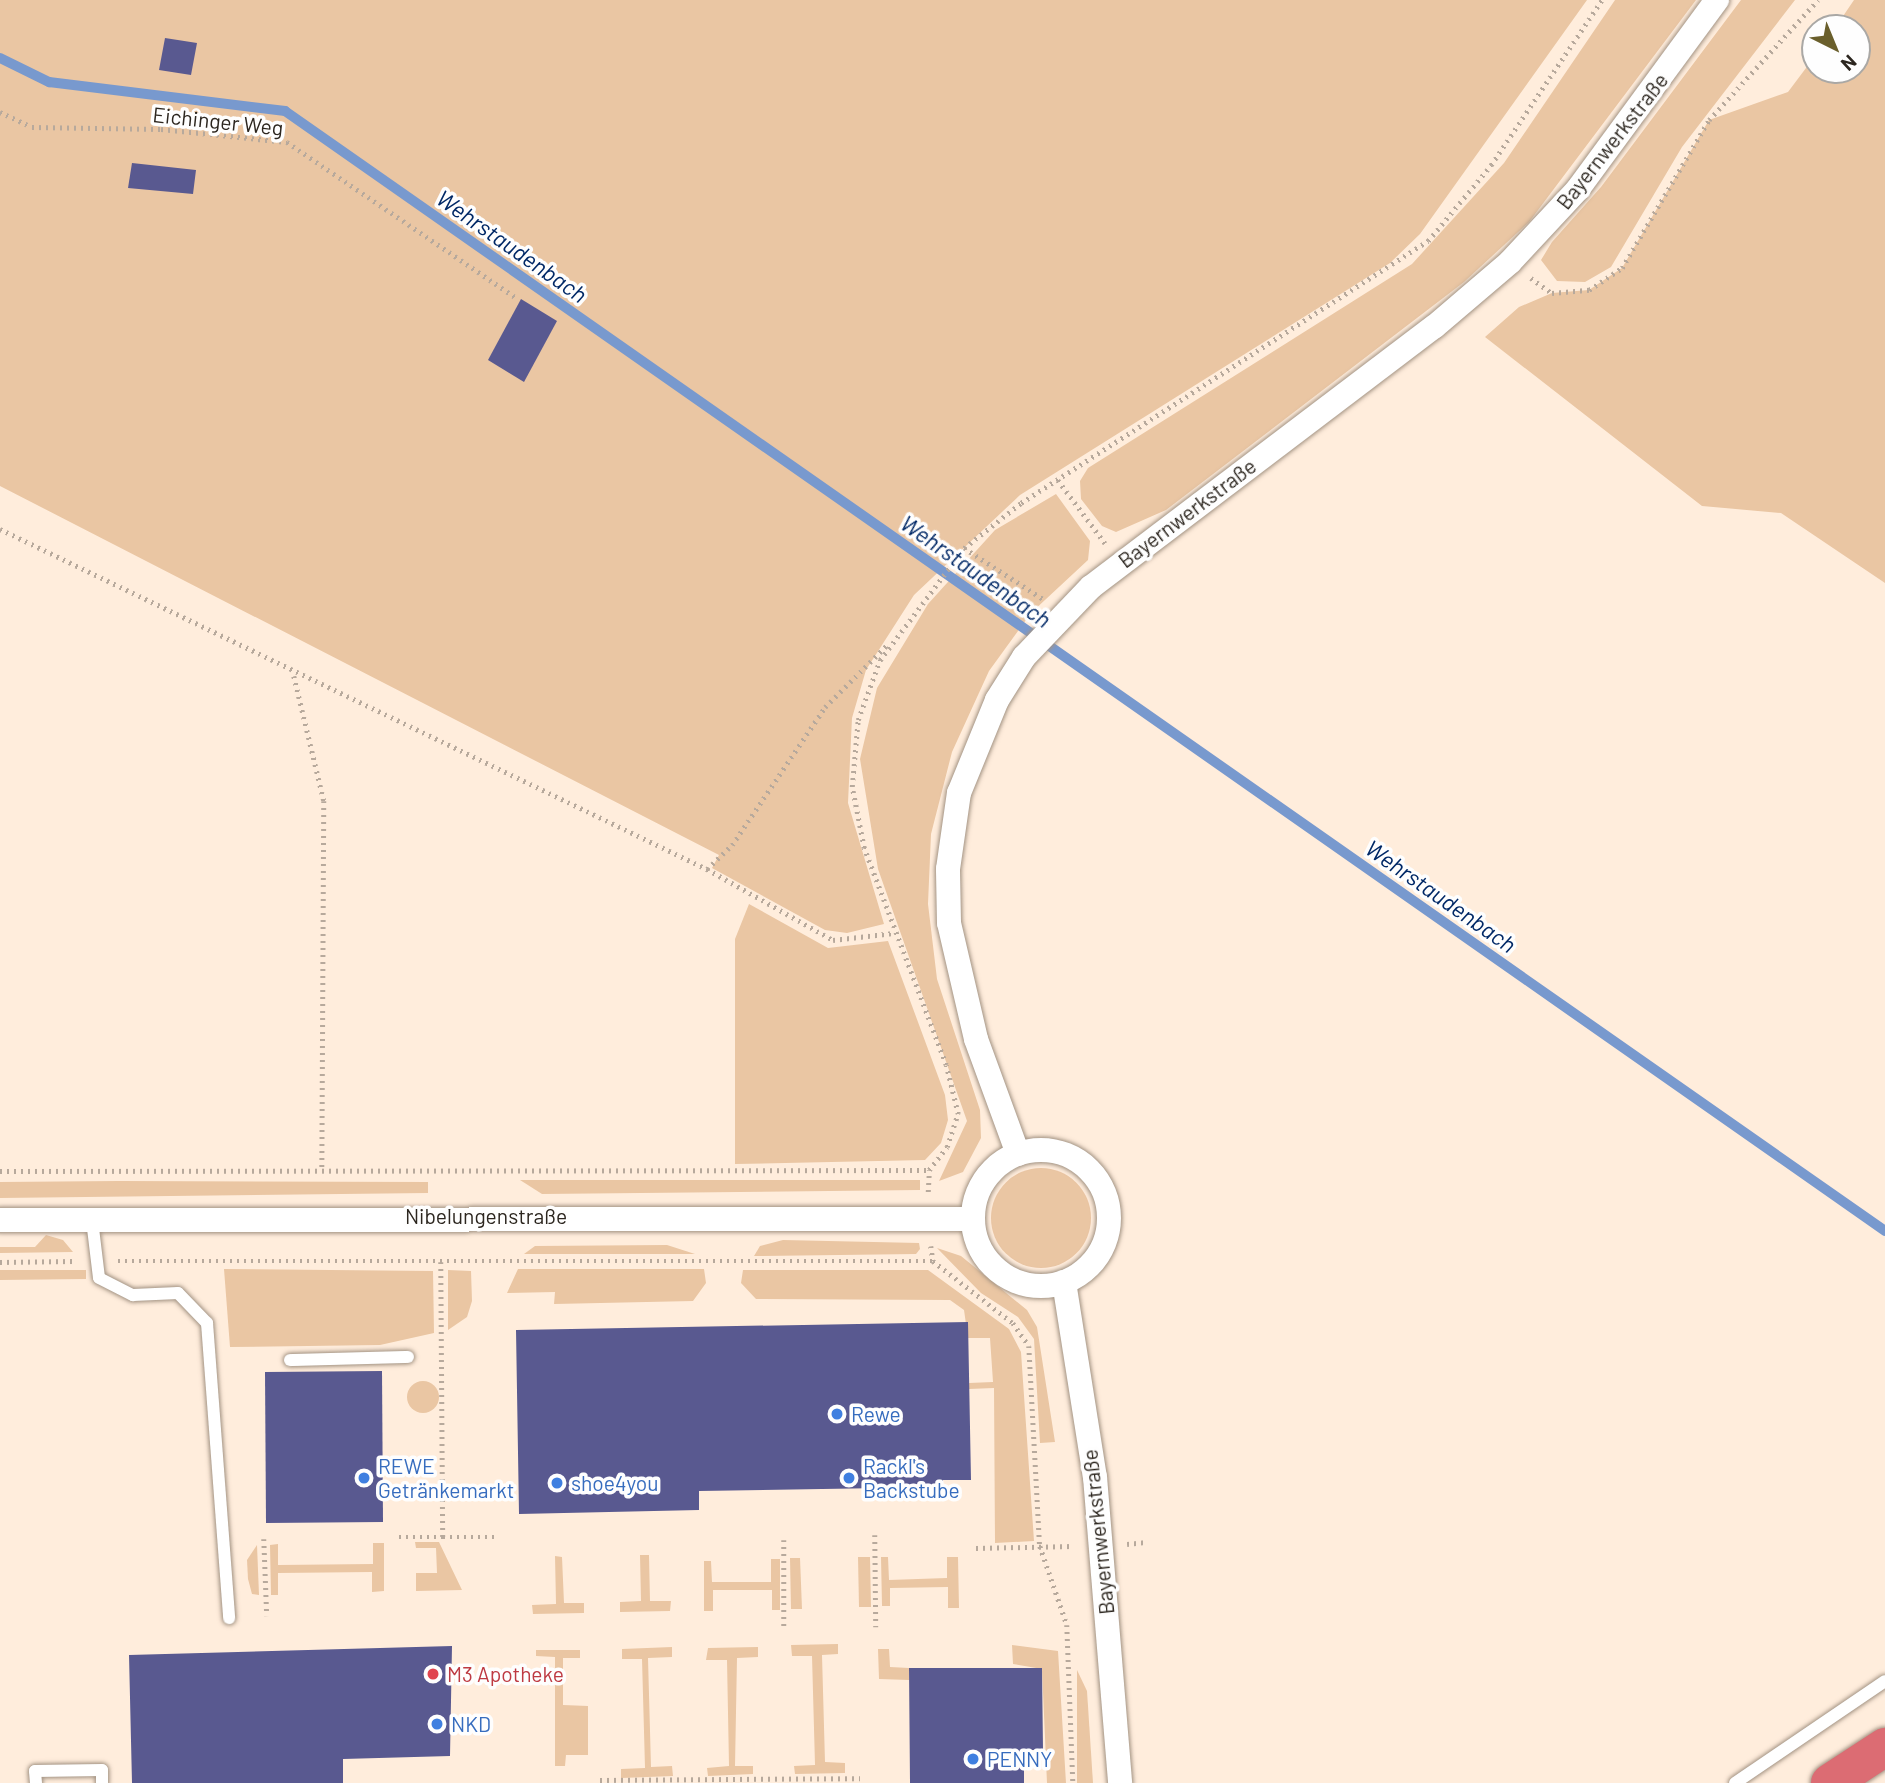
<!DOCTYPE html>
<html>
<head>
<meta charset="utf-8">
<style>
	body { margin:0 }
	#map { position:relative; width:1885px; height:1783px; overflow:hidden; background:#ffeddc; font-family:Barlow,sans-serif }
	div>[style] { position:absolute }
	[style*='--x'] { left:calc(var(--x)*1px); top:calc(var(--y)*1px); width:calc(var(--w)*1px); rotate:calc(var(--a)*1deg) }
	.green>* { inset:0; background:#eac6a3 }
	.round { border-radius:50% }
	.stream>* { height:10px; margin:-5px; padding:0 5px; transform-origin:5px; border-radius:5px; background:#7899ce }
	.building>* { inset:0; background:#595990 }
	.path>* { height:4.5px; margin-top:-2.25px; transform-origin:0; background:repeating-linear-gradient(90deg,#b7a99c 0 2px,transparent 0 7px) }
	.roads { filter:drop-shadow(0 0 2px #a39383) drop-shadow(0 0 2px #a39383) }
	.lane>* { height:12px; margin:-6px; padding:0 6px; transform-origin:6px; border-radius:6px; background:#fff }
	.street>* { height:24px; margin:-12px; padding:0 12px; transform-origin:12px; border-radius:12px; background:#fff }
	.street>.ring { margin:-12px; padding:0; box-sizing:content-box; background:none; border:24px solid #fff; border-radius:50% }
	.highway>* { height:38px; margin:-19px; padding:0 19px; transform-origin:19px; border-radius:19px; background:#dc6c73 }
	.dots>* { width:19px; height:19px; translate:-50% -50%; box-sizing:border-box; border:4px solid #fefefe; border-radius:50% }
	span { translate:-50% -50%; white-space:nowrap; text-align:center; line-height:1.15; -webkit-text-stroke:7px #fefefe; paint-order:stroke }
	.street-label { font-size:21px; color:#2c261f }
	.shop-label { font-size:21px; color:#366cbe }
	.left { translate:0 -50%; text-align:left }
	.health-label { font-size:21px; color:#be3a42 }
	.water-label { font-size:23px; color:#002866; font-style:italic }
	.north { position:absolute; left:1801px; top:14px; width:70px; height:70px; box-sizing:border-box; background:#fefefe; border:2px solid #aaa8a5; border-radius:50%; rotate:137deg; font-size:19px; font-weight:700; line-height:28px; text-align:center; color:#2c261f }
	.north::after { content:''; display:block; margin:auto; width:24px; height:32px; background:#6a5f2c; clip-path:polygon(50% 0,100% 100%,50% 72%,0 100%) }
</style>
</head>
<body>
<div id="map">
	<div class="green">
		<i style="clip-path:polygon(0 0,1587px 0,1420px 234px,1390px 263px,1020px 495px,914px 595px,866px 670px,852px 718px,848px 803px,884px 924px,847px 933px,825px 930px,712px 868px,719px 855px,0 486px)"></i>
		<i style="clip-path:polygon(1615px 0,1696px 0,1529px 222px,1464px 282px,1166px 510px,1116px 532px,1102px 526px,1081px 499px,1080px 481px,1088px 468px,1412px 264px,1504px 163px)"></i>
		<i style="clip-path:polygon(1741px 0,1795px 0,1682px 147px,1611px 267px,1585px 282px,1557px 281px,1541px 260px,1552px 242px,1601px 187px)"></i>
		<i style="clip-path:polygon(1854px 0,1885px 0,1885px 583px,1781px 513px,1702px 506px,1485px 337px,1519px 307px,1552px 293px,1589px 290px,1622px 268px,1709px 120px,1788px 92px,1815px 56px,1815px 70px,1857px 70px,1857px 28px,1835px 28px)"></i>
		<i style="clip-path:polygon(1056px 494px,1090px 541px,1088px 560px,1031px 613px,989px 671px,952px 752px,931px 834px,928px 904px,937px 979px,980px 1110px,981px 1138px,963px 1172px,939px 1181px,967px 1121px,878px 869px,860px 759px,877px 688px,928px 604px,995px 530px)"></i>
		<i style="clip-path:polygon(749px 904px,828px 948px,888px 941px,945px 1095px,948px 1120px,941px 1143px,925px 1160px,735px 1164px,735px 939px)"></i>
		<i class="round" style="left:991px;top:1168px;width:100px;height:100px"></i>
		<i style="clip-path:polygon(520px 1180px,920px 1180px,920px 1190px,542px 1194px)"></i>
		<i style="clip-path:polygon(0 1182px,119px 1181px,428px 1182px,428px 1193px,0 1198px)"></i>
		<i style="clip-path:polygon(46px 1235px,63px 1240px,73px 1252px,0 1253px,0 1247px,35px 1247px)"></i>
		<i style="clip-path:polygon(783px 1240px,919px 1243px,920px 1249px,916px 1254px,754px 1256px,760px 1246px)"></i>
		<i style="clip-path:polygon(667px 1245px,695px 1254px,524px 1254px,535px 1246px)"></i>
		<i style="clip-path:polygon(937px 1248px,961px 1256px,1027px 1310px,1037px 1327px,1055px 1442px,1040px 1443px,1034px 1339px,1018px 1317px,981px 1293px)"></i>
		<i style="clip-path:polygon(224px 1269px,433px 1271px,434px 1333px,380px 1345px,230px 1347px)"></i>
		<i style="clip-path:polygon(518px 1269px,704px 1269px,706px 1283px,693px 1301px,554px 1304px,555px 1292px,507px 1293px)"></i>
		<i style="clip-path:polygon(0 1270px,86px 1270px,86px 1279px,0 1280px)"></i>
		<i style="clip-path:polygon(448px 1270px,471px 1271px,472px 1301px,467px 1317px,448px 1330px)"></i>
		<i style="clip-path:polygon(743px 1270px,928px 1270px,1009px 1329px,1021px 1352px,1034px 1541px,995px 1543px,994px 1388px,969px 1389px,969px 1383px,993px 1382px,990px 1338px,968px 1338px,964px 1310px,950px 1300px,756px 1299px,741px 1283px)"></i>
		<i class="round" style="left:407px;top:1381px;width:32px;height:32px"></i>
		<i style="clip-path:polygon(415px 1542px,439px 1542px,462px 1590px,416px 1591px,416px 1573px,437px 1573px,436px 1548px,416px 1548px)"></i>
		<i style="clip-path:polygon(373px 1543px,384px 1543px,384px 1591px,372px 1592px,372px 1572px,278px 1573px,278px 1595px,271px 1595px,270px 1545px,278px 1544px,278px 1565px,373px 1564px)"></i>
		<i style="clip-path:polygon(257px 1545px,259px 1595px,252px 1594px,248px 1579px,247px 1560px)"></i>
		<i style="clip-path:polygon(640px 1555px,649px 1555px,650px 1601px,671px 1601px,670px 1611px,620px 1612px,620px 1602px,641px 1601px)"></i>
		<i style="clip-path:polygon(555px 1556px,562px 1557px,564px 1603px,584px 1603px,584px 1613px,533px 1614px,532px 1605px,556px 1604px)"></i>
		<i style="clip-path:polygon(858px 1557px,870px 1557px,871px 1607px,859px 1607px)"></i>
		<i style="clip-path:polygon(881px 1557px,888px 1557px,889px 1580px,947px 1578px,947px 1557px,958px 1557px,959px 1608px,948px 1608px,948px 1587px,890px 1588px,890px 1606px,882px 1606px)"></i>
		<i style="clip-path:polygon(790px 1558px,800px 1558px,802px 1609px,791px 1609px)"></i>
		<i style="clip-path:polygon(771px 1559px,780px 1559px,780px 1610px,772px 1610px,772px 1590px,713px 1590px,713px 1611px,704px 1611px,704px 1561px,711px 1561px,712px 1582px,771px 1582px)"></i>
		<i style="clip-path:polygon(838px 1644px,838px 1654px,822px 1655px,825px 1762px,845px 1763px,845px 1773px,795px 1774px,794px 1766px,815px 1765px,812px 1656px,792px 1656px,791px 1645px)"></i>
		<i style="clip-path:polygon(1012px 1645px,1058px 1651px,1066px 1783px,1047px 1783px,1042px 1669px,1013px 1664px)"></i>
		<i style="clip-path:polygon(672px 1647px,672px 1657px,648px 1658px,651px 1767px,672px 1766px,673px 1776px,621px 1778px,621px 1769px,645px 1768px,642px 1659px,622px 1659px,622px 1649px)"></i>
		<i style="clip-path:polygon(758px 1647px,758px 1657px,737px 1658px,735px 1766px,753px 1766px,753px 1774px,708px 1776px,707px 1768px,729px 1766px,727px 1660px,706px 1660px,708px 1648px)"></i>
		<i style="clip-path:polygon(878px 1649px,889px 1649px,890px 1667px,909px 1668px,909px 1680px,879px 1679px)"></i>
		<i style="clip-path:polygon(536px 1650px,580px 1650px,580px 1658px,563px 1658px,563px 1705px,588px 1706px,588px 1755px,566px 1755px,565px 1766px,555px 1766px,555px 1657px,536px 1656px)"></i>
		<i style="clip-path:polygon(1077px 1670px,1087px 1691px,1093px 1783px,1077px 1783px)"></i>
	</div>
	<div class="stream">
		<i style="--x:0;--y:58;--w:55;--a:26.1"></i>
		<i style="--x:49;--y:82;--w:238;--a:7"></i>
		<i style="--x:285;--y:111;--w:1953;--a:34.99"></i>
	</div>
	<div class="building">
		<i style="clip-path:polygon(165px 38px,197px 43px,191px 75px,159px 70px)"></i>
		<i style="clip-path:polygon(132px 163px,196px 170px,193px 194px,128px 188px)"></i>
		<i style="clip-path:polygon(521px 299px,557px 321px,524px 382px,488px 360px)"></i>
		<i style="clip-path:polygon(968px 1322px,971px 1480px,943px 1480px,943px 1487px,699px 1491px,699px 1510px,519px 1514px,516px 1330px)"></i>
		<i style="clip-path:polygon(382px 1371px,383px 1522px,266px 1523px,265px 1372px)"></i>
		<i style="clip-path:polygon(452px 1646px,450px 1756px,343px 1759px,343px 1783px,132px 1783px,129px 1655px)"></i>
		<i style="clip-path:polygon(909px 1668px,1042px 1668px,1043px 1750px,1024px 1750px,1024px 1783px,910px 1783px)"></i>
	</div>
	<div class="path">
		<i style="--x:0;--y:112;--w:35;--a:25"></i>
		<i style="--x:32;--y:127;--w:129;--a:0.9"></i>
		<i style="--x:161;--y:129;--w:127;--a:5.9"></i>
		<i style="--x:287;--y:142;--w:276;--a:34.2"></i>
		<i style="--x:1531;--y:278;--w:26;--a:36"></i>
		<i style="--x:1552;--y:293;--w:37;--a:-5"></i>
		<i style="--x:1589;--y:290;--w:40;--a:-34"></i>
		<i style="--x:1622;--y:268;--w:172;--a:-59.6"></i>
		<i style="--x:1709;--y:120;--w:162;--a:-47.8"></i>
		<i style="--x:1058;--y:480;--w:79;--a:53.3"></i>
		<i style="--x:0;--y:529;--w:785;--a:25.68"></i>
		<i style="--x:707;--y:869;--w:145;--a:29.4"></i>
		<i style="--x:833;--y:940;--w:61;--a:-6.5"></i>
		<i style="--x:964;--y:548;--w:94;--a:32.8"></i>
		<i style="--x:294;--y:676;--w:129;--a:76.5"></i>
		<i style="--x:324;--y:801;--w:366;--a:90.3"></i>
		<i style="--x:707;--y:869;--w:35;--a:-44"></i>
		<i style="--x:732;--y:845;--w:166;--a:-56"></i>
		<i style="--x:825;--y:707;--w:89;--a:-45"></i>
		<i style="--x:0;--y:1171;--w:929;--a:-0.06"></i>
		<i style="--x:928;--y:1192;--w:22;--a:-87"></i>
		<i style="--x:929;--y:1170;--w:29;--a:-52"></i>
		<i style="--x:947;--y:1147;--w:35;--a:-72"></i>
		<i style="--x:958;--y:1114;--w:50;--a:-103.8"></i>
		<i style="--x:946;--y:1065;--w:232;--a:-110.7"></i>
		<i style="--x:864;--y:848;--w:62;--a:-101.1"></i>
		<i style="--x:852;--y:787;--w:67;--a:-84.9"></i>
		<i style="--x:858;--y:720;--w:64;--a:-69.9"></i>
		<i style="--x:880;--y:660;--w:140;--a:-53.1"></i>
		<i style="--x:964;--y:548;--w:73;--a:-38.3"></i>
		<i style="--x:1021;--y:503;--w:484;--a:-32.8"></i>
		<i style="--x:1428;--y:241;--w:99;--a:-50.3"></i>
		<i style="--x:1491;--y:165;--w:199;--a:-56.1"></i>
		<i style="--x:931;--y:1246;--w:15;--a:82"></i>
		<i style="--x:933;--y:1261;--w:101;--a:37.8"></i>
		<i style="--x:1013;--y:1323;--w:28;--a:55"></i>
		<i style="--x:1029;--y:1346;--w:200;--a:86.9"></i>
		<i style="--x:1040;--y:1546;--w:83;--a:71.1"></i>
		<i style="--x:1067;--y:1625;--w:158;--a:87.8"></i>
		<i style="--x:118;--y:1261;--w:815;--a:0"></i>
		<i style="--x:0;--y:1262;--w:74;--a:-0.8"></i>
		<i style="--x:441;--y:1262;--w:275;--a:89.6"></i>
		<i style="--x:443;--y:1537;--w:52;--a:0"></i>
		<i style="--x:875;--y:1535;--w:92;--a:89.4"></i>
		<i style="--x:399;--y:1537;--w:44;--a:0"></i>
		<i style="--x:264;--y:1539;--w:77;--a:87.8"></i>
		<i style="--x:784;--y:1540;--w:88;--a:90"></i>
		<i style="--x:1127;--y:1544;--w:18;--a:-6"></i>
		<i style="--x:976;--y:1548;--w:97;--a:-1.2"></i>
		<i style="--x:600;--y:1780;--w:260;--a:-0.4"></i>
	</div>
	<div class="roads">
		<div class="lane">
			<i style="--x:92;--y:1220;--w:58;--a:83.1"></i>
			<i style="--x:99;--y:1278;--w:38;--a:27"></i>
			<i style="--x:133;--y:1295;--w:45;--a:-2.5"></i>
			<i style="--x:178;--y:1293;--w:42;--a:46"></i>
			<i style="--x:207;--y:1323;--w:296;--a:85.7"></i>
			<i style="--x:290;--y:1360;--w:118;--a:-1.5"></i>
			<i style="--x:36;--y:1783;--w:12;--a:-95"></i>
			<i style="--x:35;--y:1771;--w:67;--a:-0.9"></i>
			<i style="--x:102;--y:1770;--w:13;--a:90"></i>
			<i style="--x:1735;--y:1783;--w:181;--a:-34.2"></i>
		</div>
		<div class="street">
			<i class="ring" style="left:973px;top:1150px;width:112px;height:112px"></i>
			<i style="--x:1018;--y:1154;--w:122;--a:-110.1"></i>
			<i style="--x:976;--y:1039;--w:119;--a:-103.1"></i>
			<i style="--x:949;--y:923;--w:54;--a:-91.1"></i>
			<i style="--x:948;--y:869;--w:77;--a:-81.8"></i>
			<i style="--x:959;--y:793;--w:100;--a:-67.8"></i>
			<i style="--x:997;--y:700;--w:51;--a:-57.9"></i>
			<i style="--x:1024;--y:657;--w:97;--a:-46.3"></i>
			<i style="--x:1091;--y:587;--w:430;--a:-37.2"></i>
			<i style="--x:1434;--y:327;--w:100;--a:-40.5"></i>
			<i style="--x:1510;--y:262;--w:100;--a:-47"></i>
			<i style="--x:1578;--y:189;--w:235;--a:-53.7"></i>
			<i style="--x:0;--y:1220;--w:973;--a:-0.06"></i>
			<i style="--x:1064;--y:1282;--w:197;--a:81"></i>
			<i style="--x:1095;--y:1477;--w:307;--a:85.3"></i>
		</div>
		<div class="highway">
			<i style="--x:1830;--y:1783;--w:66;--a:-33.2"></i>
		</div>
	</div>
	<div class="dots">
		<i style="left:837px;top:1414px;background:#3f7fe0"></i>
		<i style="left:364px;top:1478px;background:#3f7fe0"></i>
		<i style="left:849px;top:1478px;background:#3f7fe0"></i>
		<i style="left:557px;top:1483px;background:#3f7fe0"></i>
		<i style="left:433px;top:1674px;background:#e0444e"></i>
		<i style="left:437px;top:1724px;background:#3f7fe0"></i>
		<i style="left:973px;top:1759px;background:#3f7fe0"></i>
	</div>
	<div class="street-label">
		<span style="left:218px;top:121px;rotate:6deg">Eichinger Weg</span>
		<span style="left:1612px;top:141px;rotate:-52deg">Bayernwerkstraße</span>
		<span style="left:1187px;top:513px;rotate:-37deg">Bayernwerkstraße</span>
		<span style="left:486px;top:1216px">Nibelungenstraße</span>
		<span style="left:1098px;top:1532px;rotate:-96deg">Bayernwerkstraße</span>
	</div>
	<div class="shop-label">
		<span class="left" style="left:851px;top:1414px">Rewe</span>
		<span class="left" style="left:378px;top:1478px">REWE<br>Getränkemarkt</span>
		<span class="left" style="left:863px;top:1478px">Rackl's<br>Backstube</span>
		<span class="left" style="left:571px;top:1483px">shoe4you</span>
		<span class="left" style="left:451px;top:1724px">NKD</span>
		<span class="left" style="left:987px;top:1759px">PENNY</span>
	</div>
	<div class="health-label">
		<span class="left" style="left:447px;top:1674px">M3 Apotheke</span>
	</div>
	<div class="water-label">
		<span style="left:512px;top:246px;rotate:35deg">Wehrstaudenbach</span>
		<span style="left:976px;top:571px;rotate:35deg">Wehrstaudenbach</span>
		<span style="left:1441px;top:896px;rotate:35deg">Wehrstaudenbach</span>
	</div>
	<div class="north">N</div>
</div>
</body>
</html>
